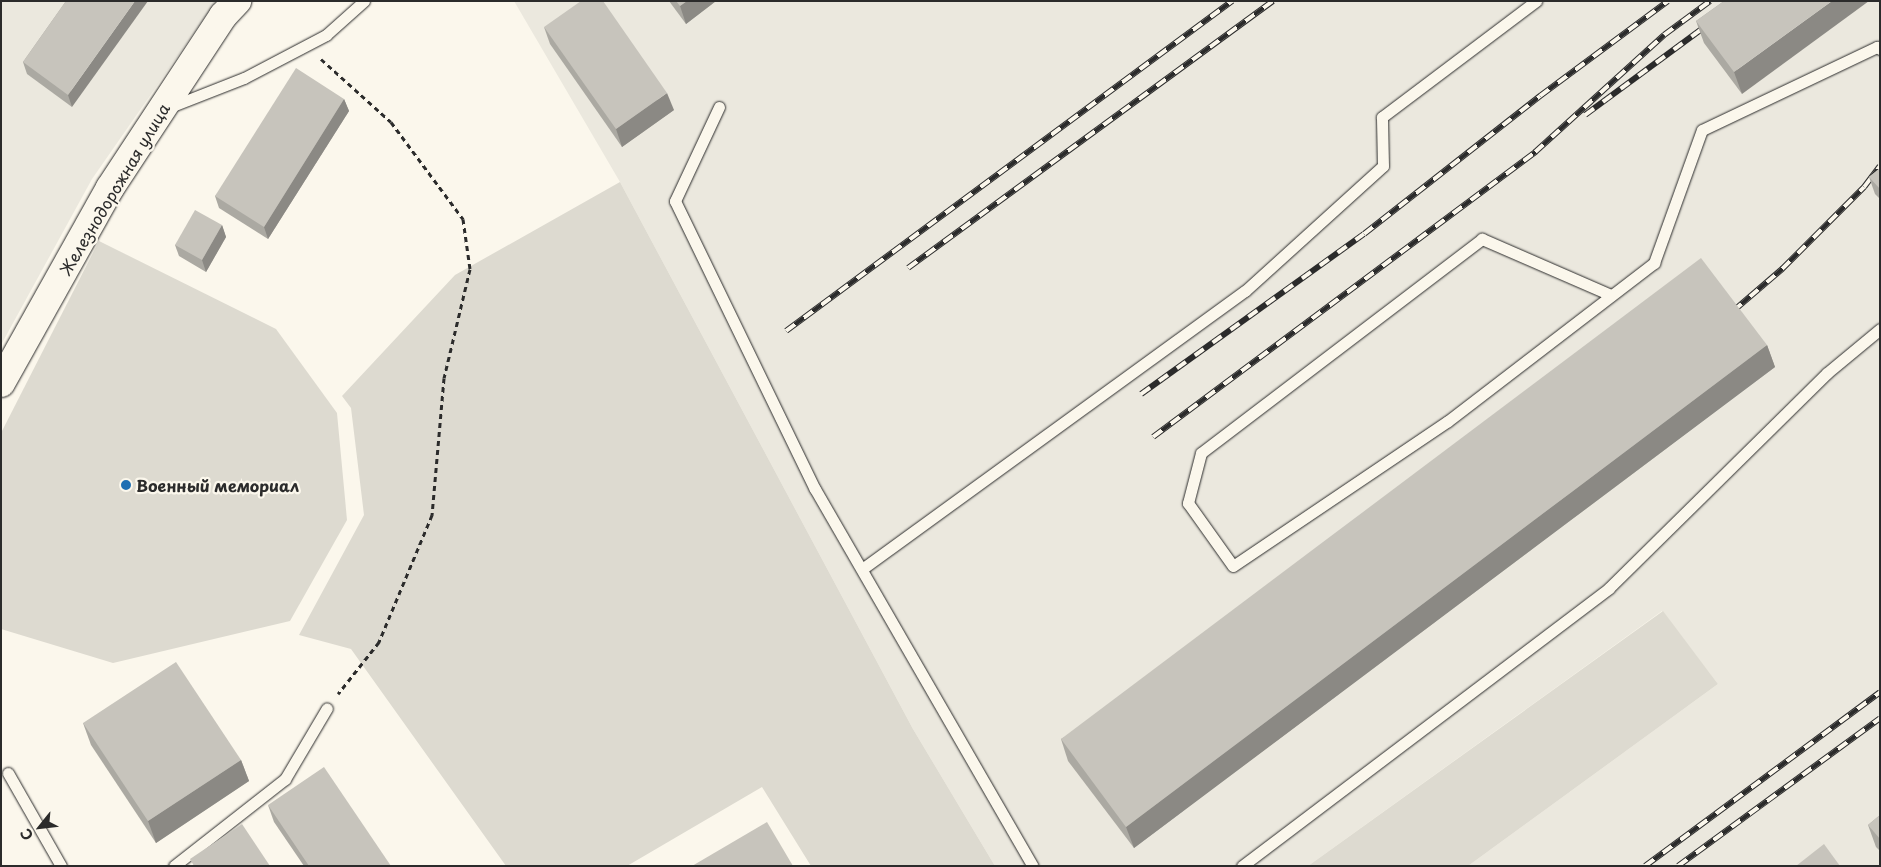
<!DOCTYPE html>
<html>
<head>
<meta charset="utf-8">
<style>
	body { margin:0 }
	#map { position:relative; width:1881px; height:867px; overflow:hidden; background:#fbf7ec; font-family:"Playpen Sans",sans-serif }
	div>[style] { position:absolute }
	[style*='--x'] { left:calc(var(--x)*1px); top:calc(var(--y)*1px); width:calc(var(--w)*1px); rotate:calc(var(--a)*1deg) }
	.built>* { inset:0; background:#ebe8de }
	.green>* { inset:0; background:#dddad0 }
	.path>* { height:3px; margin-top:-1.5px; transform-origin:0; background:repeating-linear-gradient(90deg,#2b2b2b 0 5px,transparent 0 9px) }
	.roads { filter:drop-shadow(0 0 1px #2b2b2b) drop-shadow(0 0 1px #2b2b2b) }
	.lane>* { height:11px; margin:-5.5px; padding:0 5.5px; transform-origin:5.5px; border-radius:5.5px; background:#fbf7ec }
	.secondary>* { height:28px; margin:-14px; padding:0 14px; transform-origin:14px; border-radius:14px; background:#fbf7ec }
	.rail>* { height:5.5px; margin-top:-2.75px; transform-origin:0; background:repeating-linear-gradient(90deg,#fbf7ec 0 11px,#2b2b2b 0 22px); box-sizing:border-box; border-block:1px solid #2b2b2b }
	.wall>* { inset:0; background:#aba9a2 }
	.shaded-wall>* { inset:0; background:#8b8984 }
	.building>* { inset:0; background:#c7c4bc }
	.dots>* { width:14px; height:14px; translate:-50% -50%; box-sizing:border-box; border:2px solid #fbf7ec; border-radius:50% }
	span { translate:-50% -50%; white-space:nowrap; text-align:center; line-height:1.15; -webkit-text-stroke:4.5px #fbf7ec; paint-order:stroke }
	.street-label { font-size:16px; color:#2b2b2b }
	.poi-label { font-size:16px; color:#2b2b2b; font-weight:700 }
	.left { translate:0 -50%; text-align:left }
	.frame { position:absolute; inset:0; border:2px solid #2b2b2b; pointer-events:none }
	.north { position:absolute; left:15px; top:802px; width:50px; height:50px; -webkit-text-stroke:4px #fbf7ec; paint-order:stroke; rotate:241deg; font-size:14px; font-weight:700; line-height:20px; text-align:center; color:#2b2b2b }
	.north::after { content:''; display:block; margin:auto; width:18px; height:22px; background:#2b2b2b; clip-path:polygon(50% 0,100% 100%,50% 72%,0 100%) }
</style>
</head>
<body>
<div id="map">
	<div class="built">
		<i style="clip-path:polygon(1px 1px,216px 1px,92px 179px,1px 345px)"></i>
		<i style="clip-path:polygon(514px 1px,1880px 1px,1880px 866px,1468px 866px,1718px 684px,1662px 611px,1308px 866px,995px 866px,913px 729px,620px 182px)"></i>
	</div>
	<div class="green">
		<i style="clip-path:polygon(620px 182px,913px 729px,995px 866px,811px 866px,762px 787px,627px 866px,506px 866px,351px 649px,299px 635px,364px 515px,351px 408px,342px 396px,455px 275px)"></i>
		<i style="clip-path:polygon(99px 241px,276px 329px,337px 413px,347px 520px,290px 621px,113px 663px,1px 629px,1px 433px)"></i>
		<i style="clip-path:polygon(1663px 611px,1718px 684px,1468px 866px,1308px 866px)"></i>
	</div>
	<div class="path">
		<i style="--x:321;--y:59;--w:94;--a:42"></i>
		<i style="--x:391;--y:122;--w:121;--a:53.4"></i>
		<i style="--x:463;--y:219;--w:50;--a:82"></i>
		<i style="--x:470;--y:269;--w:112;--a:103.4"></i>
		<i style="--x:444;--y:378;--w:138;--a:95"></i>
		<i style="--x:432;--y:515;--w:138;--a:112.7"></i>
		<i style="--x:379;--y:642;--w:66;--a:128.3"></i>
	</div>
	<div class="roads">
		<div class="lane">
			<i style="--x:170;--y:107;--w:79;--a:-21.4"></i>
			<i style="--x:244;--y:78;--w:93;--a:-27.7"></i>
			<i style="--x:326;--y:35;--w:51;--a:-41.8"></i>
			<i style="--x:719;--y:107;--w:104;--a:115.1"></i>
			<i style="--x:675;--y:201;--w:320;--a:64.1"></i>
			<i style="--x:815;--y:489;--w:435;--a:60"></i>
			<i style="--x:1611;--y:295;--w:141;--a:-156.5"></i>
			<i style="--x:1482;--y:239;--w:353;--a:142.7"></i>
			<i style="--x:1201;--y:453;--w:52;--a:104.6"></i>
			<i style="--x:1188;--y:503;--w:77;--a:54.5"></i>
			<i style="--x:1233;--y:566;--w:259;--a:-34"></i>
			<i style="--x:1448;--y:421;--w:260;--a:-37.5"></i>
			<i style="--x:1654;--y:263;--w:141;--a:-70.2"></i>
			<i style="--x:1702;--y:130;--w:194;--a:-25.4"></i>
			<i style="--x:1877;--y:47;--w:4;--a:34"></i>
			<i style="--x:862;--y:569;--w:473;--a:-36"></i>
			<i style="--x:1245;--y:291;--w:186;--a:-42.2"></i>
			<i style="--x:1383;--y:166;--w:49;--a:-91.2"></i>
			<i style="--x:1382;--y:117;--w:193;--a:-37"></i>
			<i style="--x:8;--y:773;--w:107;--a:60.3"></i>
			<i style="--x:174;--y:866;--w:141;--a:-38.1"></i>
			<i style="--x:285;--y:779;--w:82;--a:-59.4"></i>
			<i style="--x:1242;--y:866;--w:460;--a:-37.1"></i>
			<i style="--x:1609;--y:588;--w:306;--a:-44.6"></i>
			<i style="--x:1827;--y:373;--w:69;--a:-39.7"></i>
		</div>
		<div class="secondary">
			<i style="--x:1;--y:383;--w:223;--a:-60.8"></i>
			<i style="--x:110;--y:188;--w:206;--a:-56.7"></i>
			<i style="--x:223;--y:16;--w:21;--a:-47"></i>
		</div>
	</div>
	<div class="rail">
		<i style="--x:1585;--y:115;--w:155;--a:-36.4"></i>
		<i style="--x:908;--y:268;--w:452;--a:-36.2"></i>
		<i style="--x:1733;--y:311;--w:65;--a:-40.6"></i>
		<i style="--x:1782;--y:269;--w:116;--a:-45"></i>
		<i style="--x:1864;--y:187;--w:26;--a:-53"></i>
		<i style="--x:786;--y:331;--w:555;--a:-36.5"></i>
		<i style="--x:1141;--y:394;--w:274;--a:-35.7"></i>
		<i style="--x:1364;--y:234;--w:224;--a:-38.1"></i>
		<i style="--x:1540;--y:96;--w:159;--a:-36.6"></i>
		<i style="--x:1153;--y:437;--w:477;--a:-36.7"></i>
		<i style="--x:1535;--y:152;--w:174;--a:-42.2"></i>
		<i style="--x:1664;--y:35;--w:57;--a:-36.5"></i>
		<i style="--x:1645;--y:866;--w:292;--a:-36.5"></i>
		<i style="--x:1678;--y:866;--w:250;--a:-36.2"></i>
	</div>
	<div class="wall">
		<i style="clip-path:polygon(66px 1px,72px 107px,27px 74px,23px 62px)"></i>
		<i style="clip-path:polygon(669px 1px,716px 1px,686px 24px)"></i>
		<i style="clip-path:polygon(1724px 1px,1742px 94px,1704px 43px,1696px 21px)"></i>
		<i style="clip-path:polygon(544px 27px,674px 110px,622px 147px,550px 44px)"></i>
		<i style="clip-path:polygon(344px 99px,349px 111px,268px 239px,219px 208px,215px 196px)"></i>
		<i style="clip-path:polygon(1880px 168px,1880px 199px,1875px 194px,1869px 177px)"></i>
		<i style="clip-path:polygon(222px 225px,226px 237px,206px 272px,179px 256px,175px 245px)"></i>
		<i style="clip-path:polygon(1767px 345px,1775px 367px,1134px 848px,1068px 761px,1061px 739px)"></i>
		<i style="clip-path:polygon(83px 723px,241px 760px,249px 781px,156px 843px,91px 745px)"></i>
		<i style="clip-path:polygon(268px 805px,391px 866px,304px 866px,274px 822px)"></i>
		<i style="clip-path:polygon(1880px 815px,1880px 851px,1876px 847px,1868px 825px)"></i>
	</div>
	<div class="shaded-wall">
		<i style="clip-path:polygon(135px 1px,148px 1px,72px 107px,68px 95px)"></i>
		<i style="clip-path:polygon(687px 1px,716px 1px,686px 24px,680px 6px)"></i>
		<i style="clip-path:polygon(1832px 1px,1869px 1px,1742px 94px,1734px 72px)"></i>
		<i style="clip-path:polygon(667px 93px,674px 110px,622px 147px,616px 129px)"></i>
		<i style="clip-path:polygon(344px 99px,349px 111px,268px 239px,264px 227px)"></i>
		<i style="clip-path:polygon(222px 225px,226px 237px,206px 272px,202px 260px)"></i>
		<i style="clip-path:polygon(1767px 345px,1775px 367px,1134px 848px,1126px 827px)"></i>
		<i style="clip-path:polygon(241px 760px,249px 781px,156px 843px,148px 821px)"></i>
	</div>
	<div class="building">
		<i style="clip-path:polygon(66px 1px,135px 1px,68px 95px,23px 62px)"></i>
		<i style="clip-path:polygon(581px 1px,603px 1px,667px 93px,616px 129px,544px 27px)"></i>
		<i style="clip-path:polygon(676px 1px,687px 1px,680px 6px)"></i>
		<i style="clip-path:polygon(1724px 1px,1832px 1px,1734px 72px,1696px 21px)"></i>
		<i style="clip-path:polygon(296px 68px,344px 99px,264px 227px,215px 196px)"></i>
		<i style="clip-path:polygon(1880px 168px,1880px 189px,1869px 177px)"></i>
		<i style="clip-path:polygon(195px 210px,222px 225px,202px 260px,175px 245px)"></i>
		<i style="clip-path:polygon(1701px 258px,1767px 345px,1126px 827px,1061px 739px)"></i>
		<i style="clip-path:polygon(176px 662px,241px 760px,148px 821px,83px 723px)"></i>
		<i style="clip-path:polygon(324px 767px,391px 866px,309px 866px,268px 805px)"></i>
		<i style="clip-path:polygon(1880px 815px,1880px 839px,1868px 825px)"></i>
		<i style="clip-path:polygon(767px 822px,793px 866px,692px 866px)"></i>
		<i style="clip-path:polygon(242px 824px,270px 866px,194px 866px,190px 859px)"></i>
		<i style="clip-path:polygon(1824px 844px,1840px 866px,1796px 866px)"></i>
	</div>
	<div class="dots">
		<i style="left:126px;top:485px;background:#1f6fb2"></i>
	</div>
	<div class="street-label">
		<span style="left:114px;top:189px;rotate:-59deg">Железнодорожная улица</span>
	</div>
	<div class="poi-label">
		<span class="left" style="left:136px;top:485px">Военный мемориал</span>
	</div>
	<div class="frame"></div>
	<div class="north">С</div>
</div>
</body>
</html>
